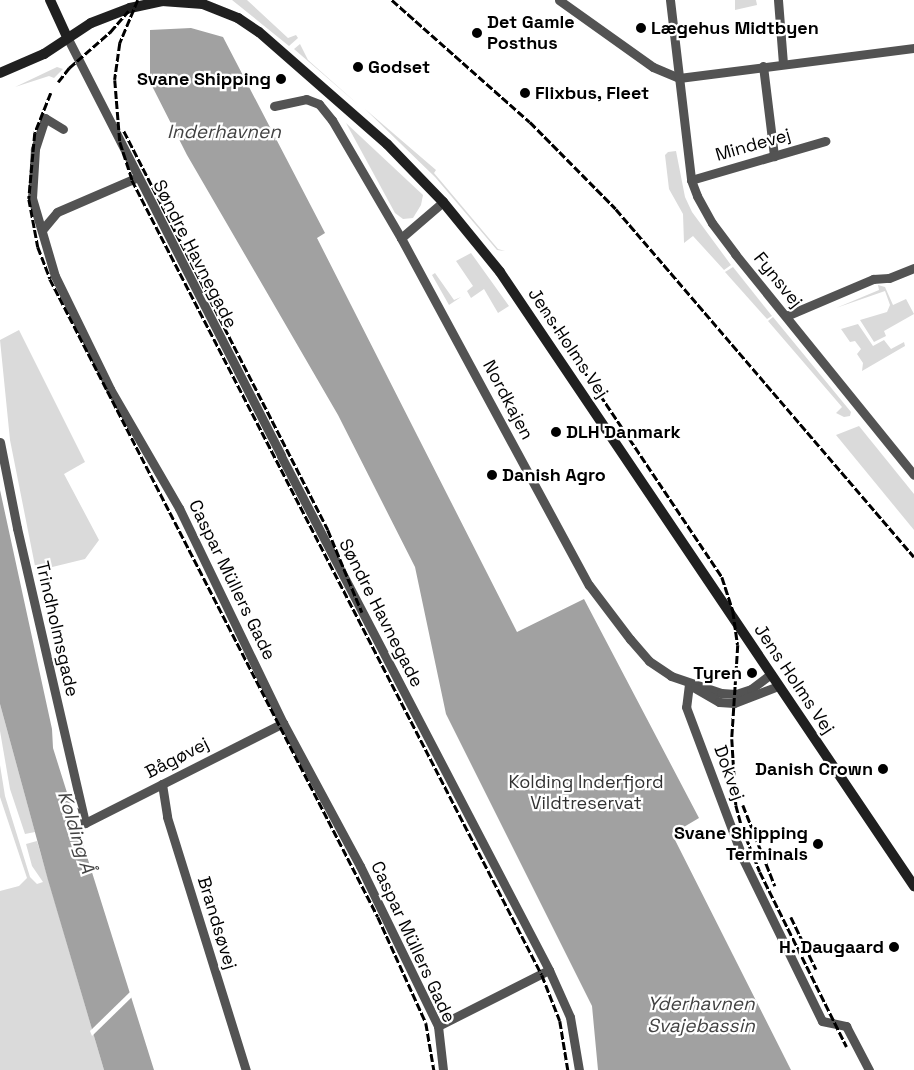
<!DOCTYPE html>
<html>
<head>
<meta charset="utf-8">
<style>
	body { margin:0 }
	#map { position:relative; width:914px; height:1070px; overflow:hidden; background:#fff; font-family:"Space Grotesk",sans-serif }
	div>[style] { position:absolute }
	[style*='--x'] { left:calc(var(--x)*1px); top:calc(var(--y)*1px); width:calc(var(--w)*1px); rotate:calc(var(--a)*1deg) }
	.green>* { inset:0; background:#dadada }
	.water>* { inset:0; background:#a1a1a1 }
	.pier>* { inset:0; background:#fff }
	.minor>* { height:9px; margin:-4.5px; padding:0 4.5px; transform-origin:4.5px; border-radius:4.5px; background:#535353 }
	.secondary>* { height:10px; margin:-5px; padding:0 5px; transform-origin:5px; border-radius:5px; background:#202020 }
	.rail>* { height:2.5px; margin-top:-1.25px; transform-origin:0; background:repeating-linear-gradient(90deg,#000 0 8px,transparent 0 10.5px) }
	.dots>* { width:14px; height:14px; translate:-50% -50%; box-sizing:border-box; border:2px solid #fff; border-radius:50% }
	span { translate:-50% -50%; white-space:nowrap; text-align:center; line-height:1.15; -webkit-text-stroke:4.5px #fff; paint-order:stroke }
	.poi-label { font-size:18px; color:#000; font-weight:700 }
	.left { translate:0 -50%; text-align:left }
	.right { translate:-100% -50%; text-align:right }
	.street-label { font-size:18px; color:#000 }
	.park-label { font-size:18px; color:#313131 }
	.water-label { font-size:19px; color:#424242; font-style:italic }
</style>
</head>
<body>
<div id="map">
	<div class="green">
		<i style="clip-path:polygon(232px 0,247px 0,288px 38px,296px 35px,298px 38px,289px 46px)"></i>
		<i style="clip-path:polygon(735px 0,756px 0,757px 5px,735px 10px)"></i>
		<i style="clip-path:polygon(300px 44px,308px 60px,361px 107px,294px 49px)"></i>
		<i style="clip-path:polygon(57px 67px,63px 69px,54px 78px,49px 76px,15px 87px)"></i>
		<i style="clip-path:polygon(365px 109px,436px 170px,434px 173px,498px 249px,505px 251px,497px 250px,435px 177px)"></i>
		<i style="clip-path:polygon(346px 123px,423px 195px,421px 205px,413px 218px,403px 219px,395px 213px)"></i>
		<i style="clip-path:polygon(676px 151px,685px 197px,692px 212px,731px 265px,724px 270px,693px 236px,684px 243px,683px 214px,669px 189px,665px 155px,668px 152px)"></i>
		<i style="clip-path:polygon(471px 253px,509px 306px,498px 313px,484px 289px,471px 298px,467px 291px,473px 286px,456px 261px)"></i>
		<i style="clip-path:polygon(733px 267px,772px 316px,767px 319px,725px 272px)"></i>
		<i style="clip-path:polygon(435px 273px,454px 300px,461px 297px,449px 305px,432px 275px)"></i>
		<i style="clip-path:polygon(878px 285px,885px 287px,893px 305px,906px 299px,914px 314px,884px 331px,886px 336px,874px 342px,860px 320px,887px 312px,890px 305px,885px 291px,836px 308px,879px 290px)"></i>
		<i style="clip-path:polygon(773px 317px,851px 412px,850px 416px,844px 417px,836px 413px,842px 407px,768px 321px)"></i>
		<i style="clip-path:polygon(858px 324px,873px 346px,884px 340px,891px 349px,904px 342px,905px 346px,862px 371px,863px 363px,857px 354px,861px 349px,855px 341px,850px 342px,841px 329px)"></i>
		<i style="clip-path:polygon(19px 330px,85px 462px,64px 474px,99px 540px,85px 559px,36px 571px,10px 440px,0 340px)"></i>
		<i style="clip-path:polygon(859px 426px,914px 494px,914px 530px,836px 435px)"></i>
		<i style="clip-path:polygon(0 704px,35px 832px,25px 834px,10px 789px,0 731px)"></i>
		<i style="clip-path:polygon(0 765px,5px 796px,30px 877px,37px 884px,43px 882px,32px 866px,26px 844px,37px 841px,104px 1070px,0 1070px,0 891px,19px 886px,27px 878px,0 797px)"></i>
	</div>
	<div class="water">
		<i style="clip-path:polygon(191px 28px,223px 37px,325px 233px,317px 238px,517px 632px,584px 599px,699px 818px,672px 834px,791px 1070px,598px 1070px,592px 1006px,446px 714px,415px 567px,338px 415px,187px 155px,150px 82px,150px 30px)"></i>
		<i style="clip-path:polygon(0 490px,52px 729px,53px 748px,154px 1070px,104px 1070px,48px 880px,0 704px)"></i>
	</div>
	<div class="pier">
		<i style="clip-path:polygon(131px 991px,133px 996px,92px 1036px,90px 1031px)"></i>
	</div>
	<div class="minor">
		<i style="--x:559;--y:0;--w:115;--a:35.5"></i>
		<i style="--x:653;--y:67;--w:28;--a:23"></i>
		<i style="--x:679;--y:78;--w:237;--a:-7.3"></i>
		<i style="--x:670;--y:0;--w:181;--a:83.3"></i>
		<i style="--x:691;--y:180;--w:17;--a:69"></i>
		<i style="--x:697;--y:196;--w:31;--a:61"></i>
		<i style="--x:712;--y:223;--w:39;--a:53"></i>
		<i style="--x:735;--y:254;--w:284;--a:51"></i>
		<i style="--x:778;--y:0;--w:64;--a:85.5"></i>
		<i style="--x:67;--y:37;--w:470;--a:62.9"></i>
		<i style="--x:281;--y:456;--w:580;--a:62.46"></i>
		<i style="--x:549;--y:970;--w:51;--a:65.9"></i>
		<i style="--x:570;--y:1017;--w:54;--a:80.4"></i>
		<i style="--x:763;--y:66;--w:91;--a:83"></i>
		<i style="--x:274;--y:106;--w:33;--a:-12"></i>
		<i style="--x:306;--y:99;--w:14;--a:21"></i>
		<i style="--x:319;--y:104;--w:21;--a:51"></i>
		<i style="--x:332;--y:120;--w:137;--a:59.7"></i>
		<i style="--x:401;--y:238;--w:395;--a:61.6"></i>
		<i style="--x:589;--y:585;--w:68;--a:52.8"></i>
		<i style="--x:630;--y:639;--w:29;--a:49"></i>
		<i style="--x:649;--y:661;--w:27;--a:34"></i>
		<i style="--x:671;--y:676;--w:53;--a:18.8"></i>
		<i style="--x:721;--y:693;--w:15;--a:4"></i>
		<i style="--x:736;--y:694;--w:16;--a:-18"></i>
		<i style="--x:751;--y:689;--w:25;--a:-37"></i>
		<i style="--x:63;--y:129;--w:21;--a:-149"></i>
		<i style="--x:45;--y:118;--w:33;--a:108"></i>
		<i style="--x:35;--y:149;--w:49;--a:93.5"></i>
		<i style="--x:32;--y:198;--w:81;--a:73.6"></i>
		<i style="--x:55;--y:276;--w:126;--a:64"></i>
		<i style="--x:110;--y:389;--w:138;--a:59.9"></i>
		<i style="--x:179;--y:508;--w:239;--a:64.2"></i>
		<i style="--x:283;--y:723;--w:162;--a:61.7"></i>
		<i style="--x:360;--y:866;--w:178;--a:64"></i>
		<i style="--x:438;--y:1026;--w:44;--a:83.5"></i>
		<i style="--x:691;--y:180;--w:140;--a:-16.2"></i>
		<i style="--x:42;--y:230;--w:23;--a:-50"></i>
		<i style="--x:57;--y:212;--w:88;--a:-23.4"></i>
		<i style="--x:401;--y:238;--w:55;--a:-40.6"></i>
		<i style="--x:786;--y:316;--w:95;--a:-23"></i>
		<i style="--x:873;--y:279;--w:16;--a:-4"></i>
		<i style="--x:889;--y:278;--w:27;--a:-22"></i>
		<i style="--x:0;--y:442;--w:88;--a:78.8"></i>
		<i style="--x:17;--y:528;--w:303;--a:77"></i>
		<i style="--x:85;--y:823;--w:222;--a:-26.8"></i>
		<i style="--x:689;--y:684;--w:23;--a:97"></i>
		<i style="--x:686;--y:707;--w:162;--a:69.4"></i>
		<i style="--x:743;--y:859;--w:180;--a:64"></i>
		<i style="--x:822;--y:1021;--w:25;--a:12"></i>
		<i style="--x:846;--y:1026;--w:50;--a:62.4"></i>
		<i style="--x:695;--y:688;--w:28;--a:30"></i>
		<i style="--x:719;--y:702;--w:15;--a:4"></i>
		<i style="--x:734;--y:703;--w:47;--a:-21.1"></i>
		<i style="--x:162;--y:784;--w:33;--a:81"></i>
		<i style="--x:167;--y:817;--w:265;--a:72.7"></i>
		<i style="--x:438;--y:1026;--w:124;--a:-26.8"></i>
	</div>
	<div class="secondary">
		<i style="--x:50;--y:0;--w:41;--a:65.3"></i>
		<i style="--x:0;--y:73;--w:48;--a:-23.4"></i>
		<i style="--x:44;--y:54;--w:56;--a:-33.4"></i>
		<i style="--x:91;--y:23;--w:42;--a:-21"></i>
		<i style="--x:130;--y:8;--w:33;--a:-12"></i>
		<i style="--x:162;--y:1;--w:41;--a:4.2"></i>
		<i style="--x:203;--y:4;--w:38;--a:22"></i>
		<i style="--x:238;--y:18;--w:25;--a:34"></i>
		<i style="--x:259;--y:32;--w:170;--a:41.2"></i>
		<i style="--x:387;--y:144;--w:81;--a:46"></i>
		<i style="--x:443;--y:202;--w:90;--a:50.8"></i>
		<i style="--x:500;--y:272;--w:741;--a:56.01"></i>
	</div>
	<div class="rail">
		<i style="--x:138;--y:0;--w:47;--a:112.7"></i>
		<i style="--x:120;--y:43;--w:37;--a:98"></i>
		<i style="--x:115;--y:80;--w:62;--a:85.4"></i>
		<i style="--x:120;--y:142;--w:40;--a:72"></i>
		<i style="--x:132;--y:180;--w:894;--a:62.72"></i>
		<i style="--x:542;--y:975;--w:49;--a:68.6"></i>
		<i style="--x:560;--y:1021;--w:50;--a:80.7"></i>
		<i style="--x:392;--y:0;--w:184;--a:41.5"></i>
		<i style="--x:530;--y:122;--w:122;--a:45.3"></i>
		<i style="--x:616;--y:209;--w:458;--a:49.4"></i>
		<i style="--x:58;--y:82;--w:18;--a:-52"></i>
		<i style="--x:69;--y:68;--w:55;--a:-41.3"></i>
		<i style="--x:110;--y:32;--w:28;--a:-49"></i>
		<i style="--x:51;--y:93;--w:43;--a:111.8"></i>
		<i style="--x:35;--y:133;--w:66;--a:95.2"></i>
		<i style="--x:29;--y:199;--w:49;--a:79.4"></i>
		<i style="--x:38;--y:247;--w:34;--a:69"></i>
		<i style="--x:50;--y:279;--w:717;--a:62.79"></i>
		<i style="--x:378;--y:917;--w:116;--a:65.6"></i>
		<i style="--x:426;--y:1023;--w:48;--a:80.3"></i>
		<i style="--x:124;--y:131;--w:448;--a:62.9"></i>
		<i style="--x:328;--y:530;--w:89;--a:67.5"></i>
		<i style="--x:530;--y:290;--w:345;--a:56.2"></i>
		<i style="--x:722;--y:577;--w:36;--a:72"></i>
		<i style="--x:733;--y:611;--w:34;--a:82"></i>
		<i style="--x:738;--y:645;--w:94;--a:93.7"></i>
		<i style="--x:732;--y:739;--w:66;--a:86.5"></i>
		<i style="--x:736;--y:805;--w:23;--a:75"></i>
		<i style="--x:742;--y:827;--w:48;--a:68.2"></i>
		<i style="--x:760;--y:872;--w:195;--a:63.6"></i>
		<i style="--x:743;--y:805;--w:87;--a:68.4"></i>
		<i style="--x:791;--y:917;--w:58;--a:64.3"></i>
	</div>
	<div class="dots">
		<i style="left:641px;top:28px;background:#000"></i>
		<i style="left:477px;top:33px;background:#000"></i>
		<i style="left:358px;top:67px;background:#000"></i>
		<i style="left:281px;top:79px;background:#000"></i>
		<i style="left:525px;top:93px;background:#000"></i>
		<i style="left:556px;top:432px;background:#000"></i>
		<i style="left:492px;top:475px;background:#000"></i>
		<i style="left:752px;top:673px;background:#000"></i>
		<i style="left:883px;top:769px;background:#000"></i>
		<i style="left:818px;top:844px;background:#000"></i>
		<i style="left:894px;top:947px;background:#000"></i>
	</div>
	<div class="poi-label">
		<span class="left" style="left:487px;top:33px">Det Gamle<br>Posthus</span>
		<span class="left" style="left:651px;top:28px">Lægehus Midtbyen</span>
		<span class="left" style="left:368px;top:67px">Godset</span>
		<span class="right" style="left:271px;top:79px">Svane Shipping</span>
		<span class="left" style="left:535px;top:93px">Flixbus, Fleet</span>
		<span class="left" style="left:566px;top:432px">DLH Danmark</span>
		<span class="left" style="left:502px;top:475px">Danish Agro</span>
		<span class="right" style="left:742px;top:673px">Tyren</span>
		<span class="right" style="left:873px;top:769px">Danish Crown</span>
		<span class="right" style="left:808px;top:844px">Svane Shipping<br>Terminals</span>
		<span class="right" style="left:884px;top:947px">H. Daugaard</span>
	</div>
	<div class="street-label">
		<span style="left:753px;top:145px;rotate:-16deg">Mindevej</span>
		<span style="left:195px;top:254px;rotate:63deg">Søndre Havnegade</span>
		<span style="left:778px;top:280px;rotate:51deg">Fynsvej</span>
		<span style="left:568px;top:343px;rotate:56deg">Jens Holms Vej</span>
		<span style="left:508px;top:400px;rotate:62deg">Nordkajen</span>
		<span style="left:232px;top:580px;rotate:64deg">Caspar Müllers Gade</span>
		<span style="left:381px;top:613px;rotate:63deg">Søndre Havnegade</span>
		<span style="left:57px;top:629px;rotate:77deg">Trindholmsgade</span>
		<span style="left:794px;top:679px;rotate:56deg">Jens Holms Vej</span>
		<span style="left:177px;top:758px;rotate:-27deg">Bågøvej</span>
		<span style="left:729px;top:773px;rotate:70deg">Dokvej</span>
		<span style="left:217px;top:923px;rotate:73deg">Brandsøvej</span>
		<span style="left:413px;top:942px;rotate:65deg">Caspar Müllers Gade</span>
	</div>
	<div class="park-label">
		<span style="left:586px;top:793px">Kolding Inderfjord<br>Vildtreservat</span>
	</div>
	<div class="water-label">
		<span style="left:224px;top:132px">Inderhavnen</span>
		<span style="left:76px;top:832px;rotate:73deg">Kolding Å</span>
		<span style="left:701px;top:1015px">Yderhavnen<br>Svajebassin</span>
	</div>
</div>
</body>
</html>
